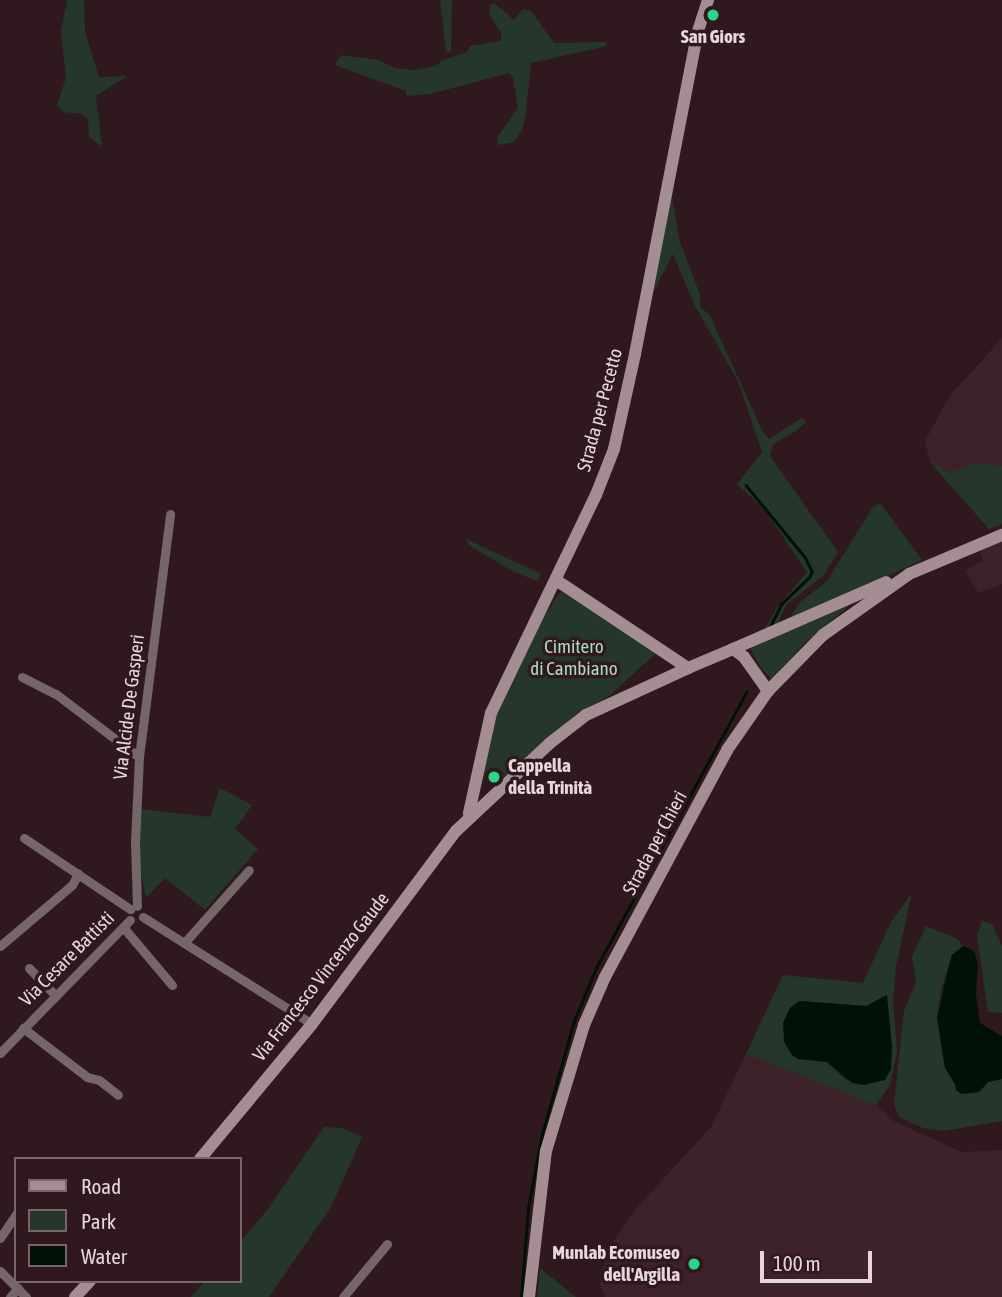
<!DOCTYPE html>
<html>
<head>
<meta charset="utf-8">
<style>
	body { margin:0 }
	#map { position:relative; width:1002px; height:1297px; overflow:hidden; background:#2f191f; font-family:"Asap Condensed",sans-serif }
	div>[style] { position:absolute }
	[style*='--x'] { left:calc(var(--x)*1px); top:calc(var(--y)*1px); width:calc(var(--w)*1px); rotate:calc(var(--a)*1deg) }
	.built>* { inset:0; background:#3d222a }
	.green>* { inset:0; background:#25372b }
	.water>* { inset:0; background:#001206 }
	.stream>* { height:2.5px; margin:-1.25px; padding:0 1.25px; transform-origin:1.25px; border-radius:1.25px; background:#001206 }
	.street>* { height:9px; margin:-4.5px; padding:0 4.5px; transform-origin:4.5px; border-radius:4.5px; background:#746669 }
	.secondary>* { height:12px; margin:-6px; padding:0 6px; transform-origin:6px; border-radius:6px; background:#a48d93 }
	.dots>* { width:19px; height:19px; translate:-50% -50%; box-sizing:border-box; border:4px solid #2f191f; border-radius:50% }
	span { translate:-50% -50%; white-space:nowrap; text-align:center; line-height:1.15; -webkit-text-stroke:7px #2f191f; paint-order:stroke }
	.poi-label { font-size:19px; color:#e6d7da; font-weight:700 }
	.left { translate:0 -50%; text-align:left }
	.right { translate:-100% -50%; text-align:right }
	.street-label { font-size:19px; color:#e6d7da }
	.park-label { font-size:19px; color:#a9debb }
	.legend { position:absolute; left:14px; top:1157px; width:228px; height:126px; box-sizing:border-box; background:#2f191f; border:2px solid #78656a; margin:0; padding:9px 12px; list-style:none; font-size:21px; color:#e6d7da }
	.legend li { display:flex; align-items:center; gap:14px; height:35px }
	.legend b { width:35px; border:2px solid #78656a }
	.scale { position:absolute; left:760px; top:1251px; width:112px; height:32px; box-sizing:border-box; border:4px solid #e6d7da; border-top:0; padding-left:9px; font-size:21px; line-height:24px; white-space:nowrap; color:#e6d7da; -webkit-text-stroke:5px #2f191f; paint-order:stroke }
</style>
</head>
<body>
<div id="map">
	<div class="built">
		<i style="clip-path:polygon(1002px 338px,1002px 524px,989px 529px,930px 462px,925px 441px,949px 397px)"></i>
		<i style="clip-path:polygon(1002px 539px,1002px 584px,978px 593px,965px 570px,983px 561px,979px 549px)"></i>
		<i style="clip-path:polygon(746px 1054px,876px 1105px,895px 1122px,962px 1152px,1002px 1150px,1002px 1297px,605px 1297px,600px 1285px,608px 1249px,635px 1210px,711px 1127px)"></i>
	</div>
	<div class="green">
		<i style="clip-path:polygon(67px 0,84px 0,85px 32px,99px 77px,127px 76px,96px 96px,102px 147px,89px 136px,88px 119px,82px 114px,64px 112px,57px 105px,66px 78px,61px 32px)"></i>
		<i style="clip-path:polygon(440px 0,452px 0,451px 52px,446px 53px)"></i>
		<i style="clip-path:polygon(494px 3px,514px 20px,523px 9px,531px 11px,554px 43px,606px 42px,607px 46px,531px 63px,526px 112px,522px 130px,514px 142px,497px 145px,498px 136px,518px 108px,513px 78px,509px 73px,430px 94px,406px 96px,406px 91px,335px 65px,341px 55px,379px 60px,394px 68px,414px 70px,435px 66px,443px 60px,467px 52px,470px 46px,501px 41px,501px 33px,489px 14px,490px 5px)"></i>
		<i style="clip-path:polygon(670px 186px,680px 242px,700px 295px,700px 307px,709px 314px,763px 432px,769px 439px,802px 418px,806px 422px,796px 431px,773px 444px,770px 456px,838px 552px,823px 576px,786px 605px,776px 628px,763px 632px,777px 608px,807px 572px,764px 509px,737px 484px,762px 452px,738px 381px,694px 304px,673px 254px,654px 291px,651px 291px)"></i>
		<i style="clip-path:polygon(930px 462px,951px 473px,973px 463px,1002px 466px,1002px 524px,989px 529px)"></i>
		<i style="clip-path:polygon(880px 503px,922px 560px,787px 623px,800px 602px,827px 581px,873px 507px)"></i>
		<i style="clip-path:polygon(466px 539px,541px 574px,537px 581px,512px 571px,469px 545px)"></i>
		<i style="clip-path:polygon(561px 591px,656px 653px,609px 696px,576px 714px,495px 787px,481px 774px,492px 721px,531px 636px)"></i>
		<i style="clip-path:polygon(850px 605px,806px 642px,771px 679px,761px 668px,751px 650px,753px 642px)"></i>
		<i style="clip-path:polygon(220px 788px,252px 805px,235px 829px,258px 849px,205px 910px,165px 878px,146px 898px,139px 863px,139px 809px,210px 817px)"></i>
		<i style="clip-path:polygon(evenodd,912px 893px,896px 966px,893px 1001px,897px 1051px,890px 1085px,876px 1105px,746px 1054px,783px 975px,863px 983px,891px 922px,912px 893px,887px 995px,874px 1081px,864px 1085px,845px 1079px,827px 1062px,815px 1059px,783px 1023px,790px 1008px,799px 1001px,866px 1006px,887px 995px)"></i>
		<i style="clip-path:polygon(982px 921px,992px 924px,1002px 946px,1002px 1013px,988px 1012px,977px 935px)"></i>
		<i style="clip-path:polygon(926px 926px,958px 939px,963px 946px,952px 955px,941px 990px,937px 1018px,945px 1068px,961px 1094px,979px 1092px,988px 1082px,1002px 1079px,1002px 1121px,943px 1131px,923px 1128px,899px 1117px,894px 1105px,904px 1011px,916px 983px,912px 957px)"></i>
		<i style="clip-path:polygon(324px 1127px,342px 1128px,362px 1137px,331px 1207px,269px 1297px,191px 1297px,205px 1281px,240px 1281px,240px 1242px,268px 1209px)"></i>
		<i style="clip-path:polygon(540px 1268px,576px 1297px,537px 1297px)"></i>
	</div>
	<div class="water">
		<i style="clip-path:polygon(963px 946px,974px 951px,978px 964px,976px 994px,980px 1023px,1002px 1036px,1002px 1079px,988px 1082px,979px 1092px,961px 1094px,956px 1090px,955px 1084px,945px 1068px,937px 1018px,949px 965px,952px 955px)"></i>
		<i style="clip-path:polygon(887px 995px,892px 1047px,891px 1069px,885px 1080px,864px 1085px,852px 1083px,827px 1062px,798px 1059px,792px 1055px,784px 1042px,783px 1023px,790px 1008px,799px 1001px,866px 1006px)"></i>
	</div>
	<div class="stream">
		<i style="--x:746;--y:485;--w:93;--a:50.7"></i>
		<i style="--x:805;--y:557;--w:16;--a:63"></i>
		<i style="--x:812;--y:571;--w:6;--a:108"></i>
		<i style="--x:810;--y:577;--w:39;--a:136"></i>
		<i style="--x:782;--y:604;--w:25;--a:117"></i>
		<i style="--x:521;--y:1297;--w:89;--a:-85.5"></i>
		<i style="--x:528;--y:1208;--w:75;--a:-79.3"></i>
		<i style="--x:542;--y:1134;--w:117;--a:-74.2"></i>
		<i style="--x:574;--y:1021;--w:60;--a:-67.3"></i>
		<i style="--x:597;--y:966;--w:313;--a:-61.4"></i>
	</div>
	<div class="street">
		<i style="--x:22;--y:677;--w:38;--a:27"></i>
		<i style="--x:56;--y:694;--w:104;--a:37.2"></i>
		<i style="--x:24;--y:838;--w:128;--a:33.8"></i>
		<i style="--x:137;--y:906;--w:64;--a:-91.8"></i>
		<i style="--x:135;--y:842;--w:85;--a:-87.3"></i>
		<i style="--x:139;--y:757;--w:245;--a:-82.7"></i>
		<i style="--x:143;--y:917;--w:200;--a:32.3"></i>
		<i style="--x:123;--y:927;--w:76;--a:49.8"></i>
		<i style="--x:185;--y:942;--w:96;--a:-48.4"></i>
		<i style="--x:0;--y:946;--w:94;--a:-40.3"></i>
		<i style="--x:72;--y:885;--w:13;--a:-61"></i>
		<i style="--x:29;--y:968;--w:39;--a:46"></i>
		<i style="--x:23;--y:1028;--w:81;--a:37.4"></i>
		<i style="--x:87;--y:1077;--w:12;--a:14"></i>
		<i style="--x:99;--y:1080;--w:24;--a:38"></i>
		<i style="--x:0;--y:1053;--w:186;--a:-45.7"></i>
		<i style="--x:0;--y:1238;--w:29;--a:-56"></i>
		<i style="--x:0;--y:1271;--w:37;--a:45"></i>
		<i style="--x:10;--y:1297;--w:12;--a:-48"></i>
		<i style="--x:343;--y:1297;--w:69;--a:-50.3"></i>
	</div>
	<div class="secondary">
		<i style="--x:556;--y:580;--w:159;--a:33.7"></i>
		<i style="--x:688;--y:668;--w:49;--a:-22.9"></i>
		<i style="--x:733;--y:649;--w:14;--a:36"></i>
		<i style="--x:744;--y:657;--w:42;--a:54.8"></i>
		<i style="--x:733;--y:649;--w:167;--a:-23.6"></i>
		<i style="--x:471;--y:817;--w:4;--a:-117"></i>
		<i style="--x:469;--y:813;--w:102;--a:-77.6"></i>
		<i style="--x:491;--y:713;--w:242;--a:-64.3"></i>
		<i style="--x:596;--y:495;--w:49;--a:-68.6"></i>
		<i style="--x:614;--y:449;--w:97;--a:-77.5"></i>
		<i style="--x:635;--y:354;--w:326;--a:-79"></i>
		<i style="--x:697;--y:34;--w:36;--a:-72"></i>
		<i style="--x:200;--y:1159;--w:175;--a:-50.3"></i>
		<i style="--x:312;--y:1024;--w:241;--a:-53.3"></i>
		<i style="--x:456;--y:831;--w:129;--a:-43.1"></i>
		<i style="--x:550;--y:743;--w:46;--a:-37.9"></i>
		<i style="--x:586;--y:715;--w:112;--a:-24.7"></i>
		<i style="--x:75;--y:1297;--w:22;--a:-47"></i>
		<i style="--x:529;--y:1297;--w:147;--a:-83.4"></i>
		<i style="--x:546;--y:1151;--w:132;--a:-73.2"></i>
		<i style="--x:584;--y:1025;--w:52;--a:-66.4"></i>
		<i style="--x:605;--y:977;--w:258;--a:-61.7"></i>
		<i style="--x:727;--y:750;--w:72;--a:-55.2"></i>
		<i style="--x:768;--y:691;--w:78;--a:-45.5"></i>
		<i style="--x:823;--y:635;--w:105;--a:-35.3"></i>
		<i style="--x:909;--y:574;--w:101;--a:-22.8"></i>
	</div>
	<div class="dots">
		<i style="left:713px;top:15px;background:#28d885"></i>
		<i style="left:494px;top:777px;background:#28d885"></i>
		<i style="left:694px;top:1264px;background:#28d885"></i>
	</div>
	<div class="poi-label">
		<span style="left:713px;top:37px">San Giors</span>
		<span class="left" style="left:508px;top:777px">Cappella<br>della Trinità</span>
		<span class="right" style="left:680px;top:1264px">Munlab Ecomuseo<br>dell'Argilla</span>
	</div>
	<div class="street-label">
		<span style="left:600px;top:410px;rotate:-75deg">Strada per Pecetto</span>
		<span style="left:129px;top:707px;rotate:-83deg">Via Alcide De Gasperi</span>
		<span style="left:655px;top:843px;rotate:-62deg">Strada per Chieri</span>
		<span style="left:67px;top:959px;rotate:-45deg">Via Cesare Battisti</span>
		<span style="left:321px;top:977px;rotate:-52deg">Via Francesco Vincenzo Gaude</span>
	</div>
	<div class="park-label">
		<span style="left:574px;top:658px">Cimitero<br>di Cambiano</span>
	</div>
	<ul class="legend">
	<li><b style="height:9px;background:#a48d93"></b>Road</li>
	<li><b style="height:19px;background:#25372b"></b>Park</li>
	<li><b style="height:19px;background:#001206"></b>Water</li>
	</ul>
	<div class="scale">100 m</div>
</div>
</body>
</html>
